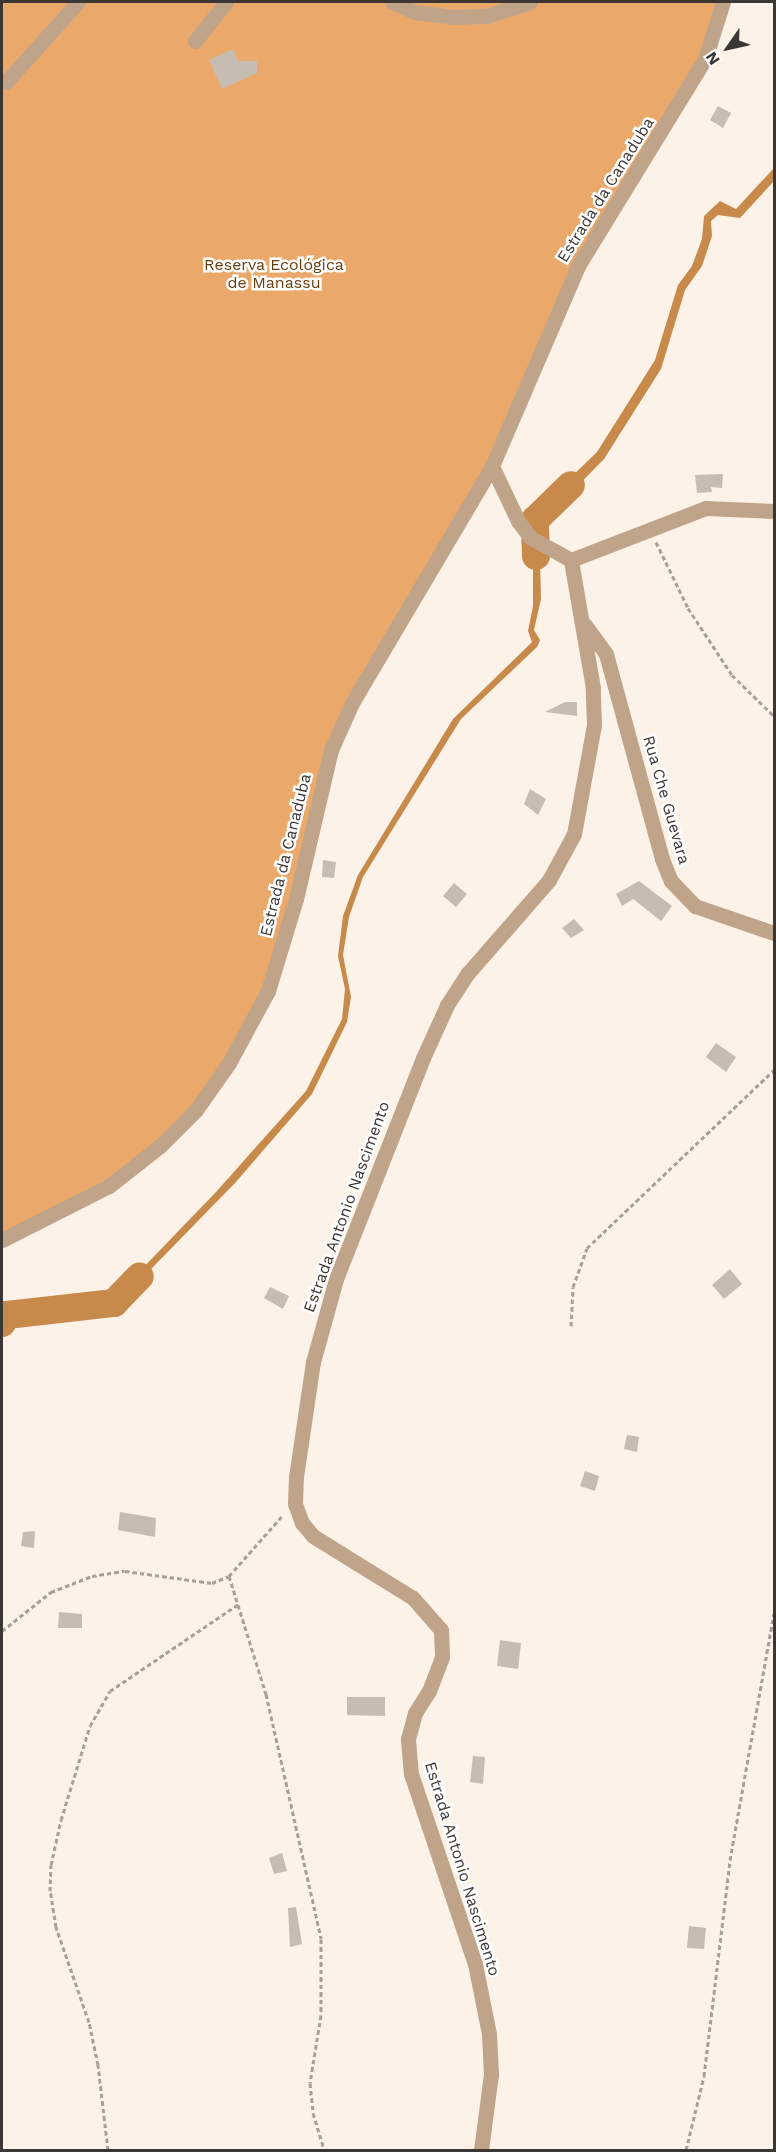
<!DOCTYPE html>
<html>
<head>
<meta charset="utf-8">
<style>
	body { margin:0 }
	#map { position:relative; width:776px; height:2152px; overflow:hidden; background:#fdf2e8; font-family:"Work Sans",sans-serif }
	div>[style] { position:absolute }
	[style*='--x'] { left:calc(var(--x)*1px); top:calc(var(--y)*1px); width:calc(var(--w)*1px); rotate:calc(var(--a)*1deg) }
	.forest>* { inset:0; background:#eaa96a }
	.water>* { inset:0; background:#c88a4a }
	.river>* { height:28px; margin:-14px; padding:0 14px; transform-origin:14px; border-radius:14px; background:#c88a4a }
	.building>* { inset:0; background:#c6bcb2 }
	.path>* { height:3px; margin-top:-1.5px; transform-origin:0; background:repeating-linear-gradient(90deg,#a79f98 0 4.5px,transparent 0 7.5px) }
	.minor>* { height:15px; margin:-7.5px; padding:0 7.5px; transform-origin:7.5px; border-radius:7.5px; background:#c0a489 }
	span { translate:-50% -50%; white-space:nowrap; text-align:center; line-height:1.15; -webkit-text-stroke:5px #fff; paint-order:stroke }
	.street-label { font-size:16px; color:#3b3633 }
	.park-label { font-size:16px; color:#673d0b }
	.frame { position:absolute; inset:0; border:3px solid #3b3633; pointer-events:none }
	.north { position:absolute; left:698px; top:18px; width:60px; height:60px; -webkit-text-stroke:4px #fff; paint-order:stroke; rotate:236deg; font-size:16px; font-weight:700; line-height:24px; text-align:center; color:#3b3633 }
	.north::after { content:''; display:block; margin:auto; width:21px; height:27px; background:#3b3633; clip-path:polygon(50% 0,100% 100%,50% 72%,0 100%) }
</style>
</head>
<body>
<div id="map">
	<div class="forest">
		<i style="clip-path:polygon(2px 2px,719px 2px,697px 64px,617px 192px,489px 467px,351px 695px,263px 993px,233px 1046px,192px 1108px,154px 1146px,108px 1182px,2px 1235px)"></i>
	</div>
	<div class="water">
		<i style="clip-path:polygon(774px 168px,774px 181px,740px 218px,718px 215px,711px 221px,712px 236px,702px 266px,685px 290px,661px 369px,604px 459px,547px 517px,539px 508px,597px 452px,655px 360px,678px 285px,692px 266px,702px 239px,704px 216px,720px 201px,736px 209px)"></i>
		<i style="clip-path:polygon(533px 513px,539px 525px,541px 599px,534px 630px,540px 640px,537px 647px,461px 719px,363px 877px,349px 917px,343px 955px,351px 997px,347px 1022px,312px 1094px,235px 1183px,114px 1307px,112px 1300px,216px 1192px,306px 1091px,342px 1019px,345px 989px,338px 956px,343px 916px,358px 875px,453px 719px,532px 642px,528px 631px,533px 606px)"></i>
	</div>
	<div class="river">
		<i style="--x:536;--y:556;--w:36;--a:-92"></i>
		<i style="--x:535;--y:520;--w:50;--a:-44.2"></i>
		<i style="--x:2;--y:1323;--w:9;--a:-58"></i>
		<i style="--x:7;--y:1315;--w:108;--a:-6.4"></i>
		<i style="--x:114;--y:1303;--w:37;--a:-46"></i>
	</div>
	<div class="building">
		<i style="clip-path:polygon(233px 49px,238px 61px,257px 61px,257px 73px,222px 89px,209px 60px)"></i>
		<i style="clip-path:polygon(718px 106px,731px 113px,723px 128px,710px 120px)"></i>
		<i style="clip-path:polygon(723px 474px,722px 488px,711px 487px,712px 492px,697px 493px,695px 475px)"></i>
		<i style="clip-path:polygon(565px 702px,577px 702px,577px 716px,545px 712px)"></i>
		<i style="clip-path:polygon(530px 789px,546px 799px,538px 815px,524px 804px)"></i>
		<i style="clip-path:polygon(323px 860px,336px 862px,334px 878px,322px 877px)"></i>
		<i style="clip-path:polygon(639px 881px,672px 906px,661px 921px,633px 899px,622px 906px,616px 894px)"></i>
		<i style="clip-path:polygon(454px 883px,467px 894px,456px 907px,443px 896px)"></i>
		<i style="clip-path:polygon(574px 919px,584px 930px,571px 938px,562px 928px)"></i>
		<i style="clip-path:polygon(716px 1043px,736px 1057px,726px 1072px,706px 1057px)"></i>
		<i style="clip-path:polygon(730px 1269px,742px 1284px,724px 1299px,712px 1285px)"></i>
		<i style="clip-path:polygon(270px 1287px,289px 1296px,283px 1309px,264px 1298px)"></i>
		<i style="clip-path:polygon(627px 1435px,639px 1437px,637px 1452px,624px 1449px)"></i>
		<i style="clip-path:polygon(585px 1471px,599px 1476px,595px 1491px,580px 1486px)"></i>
		<i style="clip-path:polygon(120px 1512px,156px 1518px,155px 1537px,118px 1530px)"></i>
		<i style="clip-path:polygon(35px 1531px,34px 1548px,21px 1546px,23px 1532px)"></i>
		<i style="clip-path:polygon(59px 1612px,82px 1614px,82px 1628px,58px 1628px)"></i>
		<i style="clip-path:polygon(500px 1640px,521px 1643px,518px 1669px,497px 1666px)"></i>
		<i style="clip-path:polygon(347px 1697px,385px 1697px,385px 1716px,347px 1715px)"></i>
		<i style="clip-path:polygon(473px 1756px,485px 1757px,483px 1784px,470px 1782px)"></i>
		<i style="clip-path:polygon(282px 1853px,287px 1871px,274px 1874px,269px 1858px)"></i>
		<i style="clip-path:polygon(296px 1907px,302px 1944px,290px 1947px,288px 1908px)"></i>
		<i style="clip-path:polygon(689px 1926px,706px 1928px,704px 1949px,687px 1948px)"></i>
	</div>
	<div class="path">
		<i style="--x:656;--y:542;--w:73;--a:64.1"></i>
		<i style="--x:688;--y:608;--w:80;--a:56.7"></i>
		<i style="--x:732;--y:675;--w:59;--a:44.3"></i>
		<i style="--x:571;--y:1326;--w:39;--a:-87"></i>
		<i style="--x:573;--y:1287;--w:41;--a:-70.3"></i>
		<i style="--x:587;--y:1248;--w:258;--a:-43.6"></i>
		<i style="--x:229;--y:1576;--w:124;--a:72.6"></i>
		<i style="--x:266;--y:1694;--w:251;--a:77.3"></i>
		<i style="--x:321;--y:1939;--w:76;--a:90"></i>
		<i style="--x:321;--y:2015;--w:69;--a:99.2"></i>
		<i style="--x:310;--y:2083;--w:30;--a:84"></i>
		<i style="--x:313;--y:2113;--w:39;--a:73"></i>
		<i style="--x:2;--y:1631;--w:63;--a:-38.5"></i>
		<i style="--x:51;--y:1592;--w:44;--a:-21.3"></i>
		<i style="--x:92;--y:1576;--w:33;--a:-9"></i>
		<i style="--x:125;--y:1571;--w:88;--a:7.9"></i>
		<i style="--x:212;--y:1583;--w:18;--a:-22"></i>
		<i style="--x:229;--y:1576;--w:81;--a:-48.5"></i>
		<i style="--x:108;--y:2150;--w:86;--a:-96.7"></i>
		<i style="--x:98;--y:2065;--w:44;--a:-101.8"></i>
		<i style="--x:89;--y:2022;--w:101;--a:-109.2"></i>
		<i style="--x:56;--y:1927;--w:36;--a:-99"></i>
		<i style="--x:50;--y:1891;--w:26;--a:-88"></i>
		<i style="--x:51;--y:1865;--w:46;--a:-77.5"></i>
		<i style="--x:61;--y:1820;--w:98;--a:-72.9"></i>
		<i style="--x:90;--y:1726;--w:40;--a:-60.3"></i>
		<i style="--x:110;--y:1691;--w:157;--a:-34.1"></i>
		<i style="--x:686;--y:2150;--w:76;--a:-76.3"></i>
		<i style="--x:704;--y:2076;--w:218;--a:-83.1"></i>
		<i style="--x:730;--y:1860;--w:250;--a:-79.9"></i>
	</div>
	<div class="minor">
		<i style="--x:392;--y:2;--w:24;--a:24"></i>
		<i style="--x:414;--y:12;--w:38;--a:7"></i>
		<i style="--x:452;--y:17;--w:34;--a:-2"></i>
		<i style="--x:486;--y:16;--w:46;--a:-17.7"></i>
		<i style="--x:195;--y:41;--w:50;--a:-51.5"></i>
		<i style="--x:6;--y:82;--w:108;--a:-48"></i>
		<i style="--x:492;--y:466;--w:61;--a:64.7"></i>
		<i style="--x:518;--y:521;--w:21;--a:53"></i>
		<i style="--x:531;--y:538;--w:46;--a:28.8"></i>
		<i style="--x:571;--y:560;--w:145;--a:-21.1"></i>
		<i style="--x:706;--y:508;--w:68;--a:2.5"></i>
		<i style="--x:585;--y:625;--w:36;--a:54"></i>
		<i style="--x:606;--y:654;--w:213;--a:74.7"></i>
		<i style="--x:662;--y:859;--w:24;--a:68"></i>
		<i style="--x:671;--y:881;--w:35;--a:46"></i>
		<i style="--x:695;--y:906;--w:83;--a:18.9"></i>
		<i style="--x:2;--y:1240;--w:120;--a:-26.8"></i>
		<i style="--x:109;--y:1186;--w:65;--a:-38.1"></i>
		<i style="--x:160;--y:1146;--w:51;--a:-45"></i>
		<i style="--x:196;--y:1110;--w:57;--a:-54.9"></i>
		<i style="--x:229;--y:1063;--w:82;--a:-61.6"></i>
		<i style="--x:268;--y:991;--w:96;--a:-73.1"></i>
		<i style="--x:296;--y:899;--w:153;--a:-76.8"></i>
		<i style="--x:331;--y:750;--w:51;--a:-65.9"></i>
		<i style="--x:352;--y:703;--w:275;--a:-59.4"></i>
		<i style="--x:492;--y:466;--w:218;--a:-66.7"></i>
		<i style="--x:578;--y:266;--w:243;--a:-58.5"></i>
		<i style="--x:705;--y:59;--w:60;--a:-72.5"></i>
		<i style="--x:481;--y:2150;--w:77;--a:-82.5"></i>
		<i style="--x:491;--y:2074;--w:40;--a:-92.9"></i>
		<i style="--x:489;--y:2034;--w:71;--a:-101.3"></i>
		<i style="--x:475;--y:1964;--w:200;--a:-108.6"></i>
		<i style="--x:411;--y:1774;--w:35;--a:-95"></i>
		<i style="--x:408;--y:1739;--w:27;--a:-75"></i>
		<i style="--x:415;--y:1713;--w:26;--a:-58"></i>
		<i style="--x:429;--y:1691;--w:36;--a:-69"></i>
		<i style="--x:442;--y:1657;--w:27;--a:-92"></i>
		<i style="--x:441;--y:1630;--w:43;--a:-131.2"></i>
		<i style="--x:413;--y:1598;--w:118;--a:-148.2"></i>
		<i style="--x:313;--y:1536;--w:17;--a:-130"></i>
		<i style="--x:302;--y:1523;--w:20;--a:-110"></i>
		<i style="--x:295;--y:1504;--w:27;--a:-88"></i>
		<i style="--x:296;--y:1477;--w:116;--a:-81.6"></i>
		<i style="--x:313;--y:1362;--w:86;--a:-74.5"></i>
		<i style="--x:336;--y:1279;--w:238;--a:-68.5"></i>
		<i style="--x:423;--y:1058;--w:58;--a:-65.6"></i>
		<i style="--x:447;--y:1005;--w:38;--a:-57"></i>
		<i style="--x:468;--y:973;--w:123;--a:-48.9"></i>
		<i style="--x:549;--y:880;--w:52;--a:-61.5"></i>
		<i style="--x:574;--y:834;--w:111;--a:-79.6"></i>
		<i style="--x:594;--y:725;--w:37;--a:-92"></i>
		<i style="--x:593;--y:688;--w:130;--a:-99.8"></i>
	</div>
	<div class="street-label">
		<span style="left:606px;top:190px;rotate:-58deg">Estrada da Canaduba</span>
		<span style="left:666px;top:800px;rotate:74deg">Rua Che Guevara</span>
		<span style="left:286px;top:855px;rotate:-76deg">Estrada da Canaduba</span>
		<span style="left:347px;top:1207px;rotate:-70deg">Estrada Antonio Nascimento</span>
		<span style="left:462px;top:1869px;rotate:73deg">Estrada Antonio Nascimento</span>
	</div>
	<div class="park-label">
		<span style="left:274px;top:274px">Reserva Ecológica<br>de Manassu</span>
	</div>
	<div class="frame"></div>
	<div class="north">N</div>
</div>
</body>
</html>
